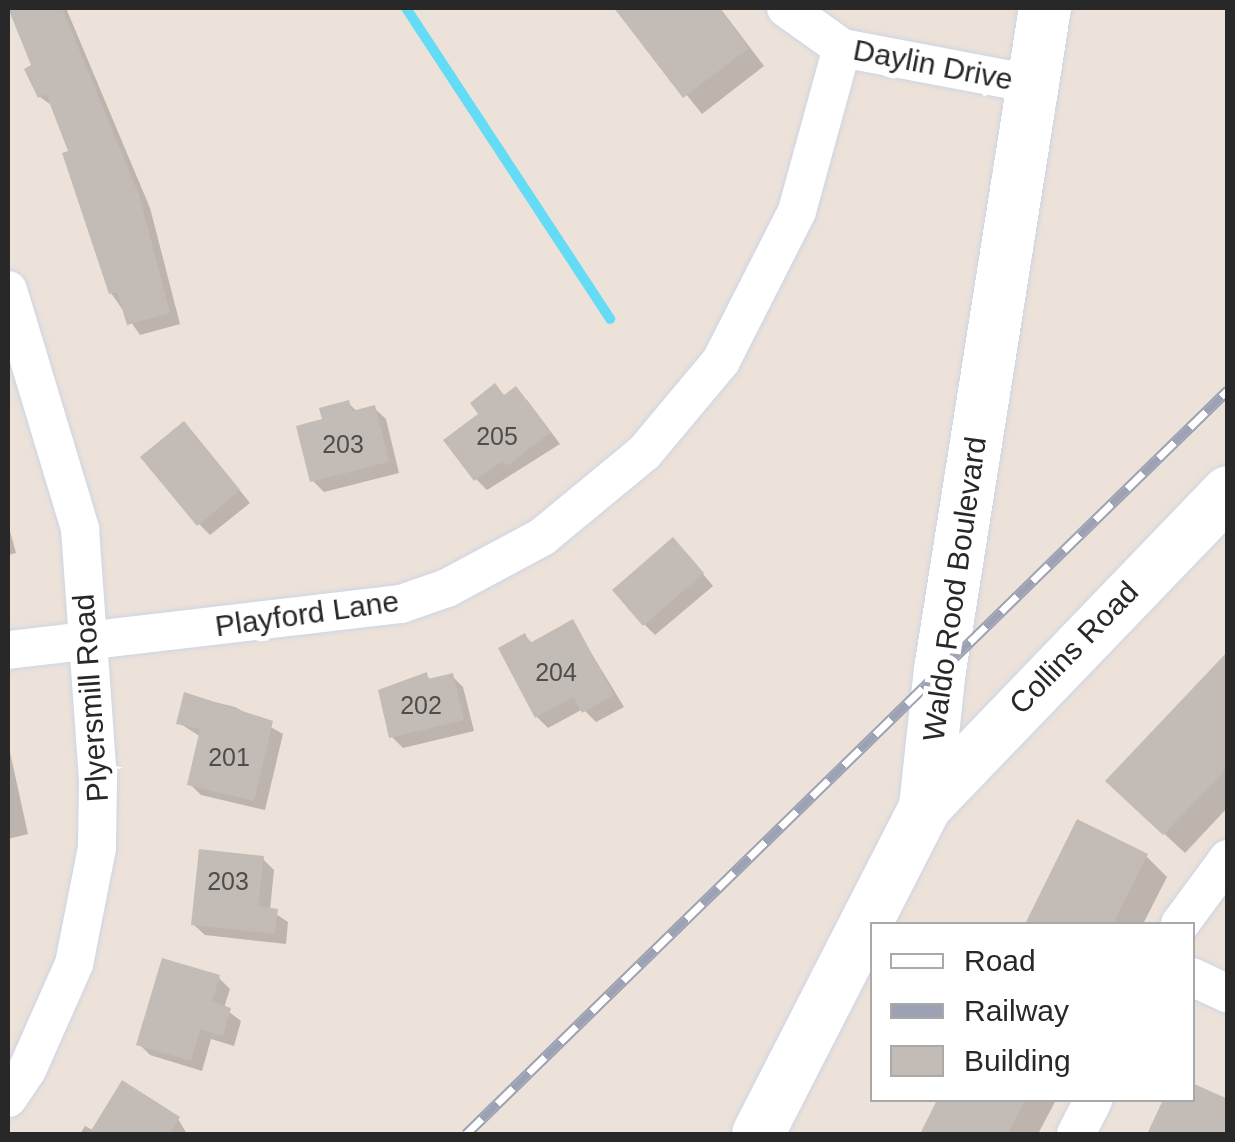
<!DOCTYPE html>
<html>
<head>
<meta charset="utf-8">
<style>
	body { margin:0 }
	#map { position:relative; width:1235px; height:1142px; overflow:hidden; background:#ece2d9; font-family:Arial,sans-serif }
	div>[style] { position:absolute }
	[style*='--x'] { left:calc(var(--x)*1px); top:calc(var(--y)*1px); width:calc(var(--w)*1px); rotate:calc(var(--a)*1deg) }
	.shadow>* { inset:0; background:#0003 }
	.stream>* { height:10px; margin:-5px; padding:0 5px; transform-origin:5px; border-radius:5px; background:#65dcf5 }
	.building>* { inset:0; background:#c3bcb6 }
	.roads { filter:drop-shadow(0 0 2px #ced4e3) drop-shadow(0 0 2px #ced4e3) }
	.street>* { height:38px; margin:-19px; padding:0 19px; transform-origin:19px; border-radius:19px; background:#fff }
	.secondary>* { height:52px; margin:-26px; padding:0 26px; transform-origin:26px; border-radius:26px; background:#fff }
	.rail>* { height:11px; margin-top:-5.5px; transform-origin:0; background:repeating-linear-gradient(90deg,#fff 0 22px,#9ca2b4 0 44px); box-sizing:border-box; border-block:2px solid #9ca2b4 }
	span { translate:-50% -50%; white-space:nowrap; text-align:center; line-height:1.15; -webkit-text-stroke:10px #fff; paint-order:stroke }
	.number-label { font-size:25px; color:#4f4d4c }
	.number-label span { -webkit-text-stroke-width:0 }
	.street-label { font-size:30px; color:#282828 }
	.frame { position:absolute; inset:0; border:10px solid #282828; pointer-events:none }
	.legend { position:absolute; left:870px; top:922px; width:325px; height:180px; box-sizing:border-box; background:#fff; border:2px solid #a9a9a9; margin:0; padding:12px 18px; list-style:none; font-size:30px; color:#282828 }
	.legend li { display:flex; align-items:center; gap:20px; height:50px }
	.legend b { width:50px; border:2px solid #a9a9a9 }
</style>
</head>
<body>
<div id="map">
	<div class="shadow">
		<i style="clip-path:polygon(8px 8px,66px 8px,150px 208px,180px 324px,140px 335px,111px 293px,71px 152px,54px 107px,40px 97px,35px 66px)"></i>
		<i style="clip-path:polygon(617px 8px,720px 8px,764px 66px,702px 114px)"></i>
		<i style="clip-path:polygon(506px 397px,527px 400px,560px 444px,487px 490px,476px 479px,481px 414px)"></i>
		<i style="clip-path:polygon(348px 403px,358px 412px,374px 408px,386px 419px,399px 473px,324px 492px,312px 480px,324px 421px)"></i>
		<i style="clip-path:polygon(195px 435px,250px 503px,210px 535px,199px 524px)"></i>
		<i style="clip-path:polygon(8px 524px,16px 553px,8px 555px)"></i>
		<i style="clip-path:polygon(684px 551px,713px 586px,655px 635px,644px 624px)"></i>
		<i style="clip-path:polygon(573px 623px,624px 707px,596px 722px,583px 709px,548px 728px,537px 717px,525px 636px,533px 644px)"></i>
		<i style="clip-path:polygon(1228px 655px,1228px 807px,1185px 853px,1129px 801px)"></i>
		<i style="clip-path:polygon(426px 675px,431px 680px,452px 676px,463px 687px,474px 731px,403px 748px,392px 737px)"></i>
		<i style="clip-path:polygon(186px 695px,235px 707px,283px 734px,265px 810px,201px 795px,190px 784px,201px 737px,179px 723px)"></i>
		<i style="clip-path:polygon(8px 743px,28px 834px,8px 839px)"></i>
		<i style="clip-path:polygon(1078px 822px,1146px 856px,1167px 877px,1143px 924px,1027px 924px)"></i>
		<i style="clip-path:polygon(263px 859px,274px 870px,270px 910px,288px 922px,286px 944px,205px 935px,193px 924px)"></i>
		<i style="clip-path:polygon(219px 978px,230px 989px,224px 1008px,241px 1021px,234px 1046px,211px 1039px,202px 1071px,150px 1055px,139px 1044px)"></i>
		<i style="clip-path:polygon(940px 1100px,1056px 1100px,1038px 1134px,923px 1134px)"></i>
		<i style="clip-path:polygon(1165px 1100px,1228px 1102px,1228px 1134px,1150px 1134px)"></i>
		<i style="clip-path:polygon(178px 1119px,187px 1134px,80px 1134px,85px 1126px,94px 1131px)"></i>
	</div>
	<div class="stream">
		<i style="--x:406;--y:8;--w:372;--a:56.7"></i>
	</div>
	<div class="building">
		<i style="clip-path:polygon(8px 8px,62px 8px,139px 195px,170px 313px,127px 325px,117px 292px,109px 294px,62px 153px,68px 151px,46px 94px,38px 98px,24px 69px,31px 65px)"></i>
		<i style="clip-path:polygon(614px 8px,719px 8px,749px 48px,683px 98px)"></i>
		<i style="clip-path:polygon(495px 383px,504px 395px,516px 386px,551px 432px,507px 466px,502px 461px,474px 481px,443px 440px,478px 414px,470px 403px)"></i>
		<i style="clip-path:polygon(349px 400px,352px 411px,375px 405px,389px 462px,310px 482px,296px 426px,322px 419px,319px 408px)"></i>
		<i style="clip-path:polygon(184px 421px,240px 490px,197px 526px,140px 457px)"></i>
		<i style="clip-path:polygon(673px 537px,704px 573px,643px 626px,612px 590px)"></i>
		<i style="clip-path:polygon(573px 619px,614px 695px,582px 713px,573px 697px,535px 718px,498px 648px,525px 633px,530px 643px)"></i>
		<i style="clip-path:polygon(1228px 651px,1228px 767px,1163px 835px,1105px 781px)"></i>
		<i style="clip-path:polygon(427px 672px,428px 679px,453px 673px,464px 720px,389px 738px,378px 690px)"></i>
		<i style="clip-path:polygon(184px 692px,273px 721px,254px 801px,187px 785px,200px 729px,176px 724px)"></i>
		<i style="clip-path:polygon(1077px 819px,1148px 854px,1113px 924px,1025px 924px)"></i>
		<i style="clip-path:polygon(199px 849px,264px 856px,258px 906px,278px 909px,275px 934px,191px 925px)"></i>
		<i style="clip-path:polygon(162px 958px,220px 975px,212px 1002px,231px 1008px,223px 1036px,200px 1029px,191px 1061px,136px 1045px)"></i>
		<i style="clip-path:polygon(122px 1080px,180px 1117px,169px 1134px,89px 1134px)"></i>
		<i style="clip-path:polygon(1192px 1083px,1228px 1099px,1228px 1134px,1147px 1134px,1163px 1100px,1192px 1100px)"></i>
		<i style="clip-path:polygon(937px 1100px,1025px 1100px,1008px 1134px,920px 1134px)"></i>
	</div>
	<div class="roads">
		<div class="street">
			<i style="--x:786;--y:8;--w:69;--a:35.5"></i>
			<i style="--x:842;--y:48;--w:193;--a:10.7"></i>
			<i style="--x:8;--y:290;--w:250;--a:73.2"></i>
			<i style="--x:80;--y:529;--w:254;--a:85.9"></i>
			<i style="--x:98;--y:782;--w:66;--a:90.9"></i>
			<i style="--x:97;--y:848;--w:118;--a:101.2"></i>
			<i style="--x:74;--y:964;--w:116;--a:113.9"></i>
			<i style="--x:27;--y:1070;--w:34;--a:124"></i>
			<i style="--x:8;--y:650;--w:396;--a:-6.7"></i>
			<i style="--x:401;--y:604;--w:49;--a:-19.2"></i>
			<i style="--x:447;--y:588;--w:108;--a:-28.2"></i>
			<i style="--x:542;--y:537;--w:132;--a:-39.5"></i>
			<i style="--x:644;--y:453;--w:120;--a:-50.1"></i>
			<i style="--x:721;--y:361;--w:168;--a:-63.1"></i>
			<i style="--x:797;--y:211;--w:169;--a:-74.6"></i>
			<i style="--x:1180;--y:924;--w:81;--a:-53.6"></i>
			<i style="--x:1192;--y:977;--w:40;--a:25"></i>
			<i style="--x:1076;--y:1134;--w:38;--a:-63"></i>
		</div>
		<div class="secondary">
			<i style="--x:925;--y:807;--w:437;--a:-46.1"></i>
			<i style="--x:758;--y:1134;--w:367;--a:-62.9"></i>
			<i style="--x:925;--y:807;--w:138;--a:-83.8"></i>
			<i style="--x:940;--y:670;--w:670;--a:-80.99"></i>
		</div>
	</div>
	<div class="rail">
		<i style="--x:466;--y:1134;--w:1065;--a:-44.32"></i>
	</div>
	<div class="number-label">
		<span style="left:497px;top:436px">205</span>
		<span style="left:343px;top:444px">203</span>
		<span style="left:556px;top:672px">204</span>
		<span style="left:421px;top:705px">202</span>
		<span style="left:229px;top:757px">201</span>
		<span style="left:228px;top:881px">203</span>
	</div>
	<div class="street-label">
		<span style="left:933px;top:65px;rotate:11deg">Daylin Drive</span>
		<span style="left:955px;top:589px;rotate:-82deg">Waldo Rood Boulevard</span>
		<span style="left:307px;top:614px;rotate:-8deg">Playford Lane</span>
		<span style="left:1074px;top:648px;rotate:-46deg">Collins Road</span>
		<span style="left:91px;top:698px;rotate:-94deg">Plyersmill Road</span>
	</div>
	<div class="frame"></div>
	<ul class="legend">
	<li><b style="height:12px;background:#fff"></b>Road</li>
	<li><b style="height:12px;background:#9ca2b4"></b>Railway</li>
	<li><b style="height:28px;background:#c3bcb6"></b>Building</li>
	</ul>
</div>
</body>
</html>
